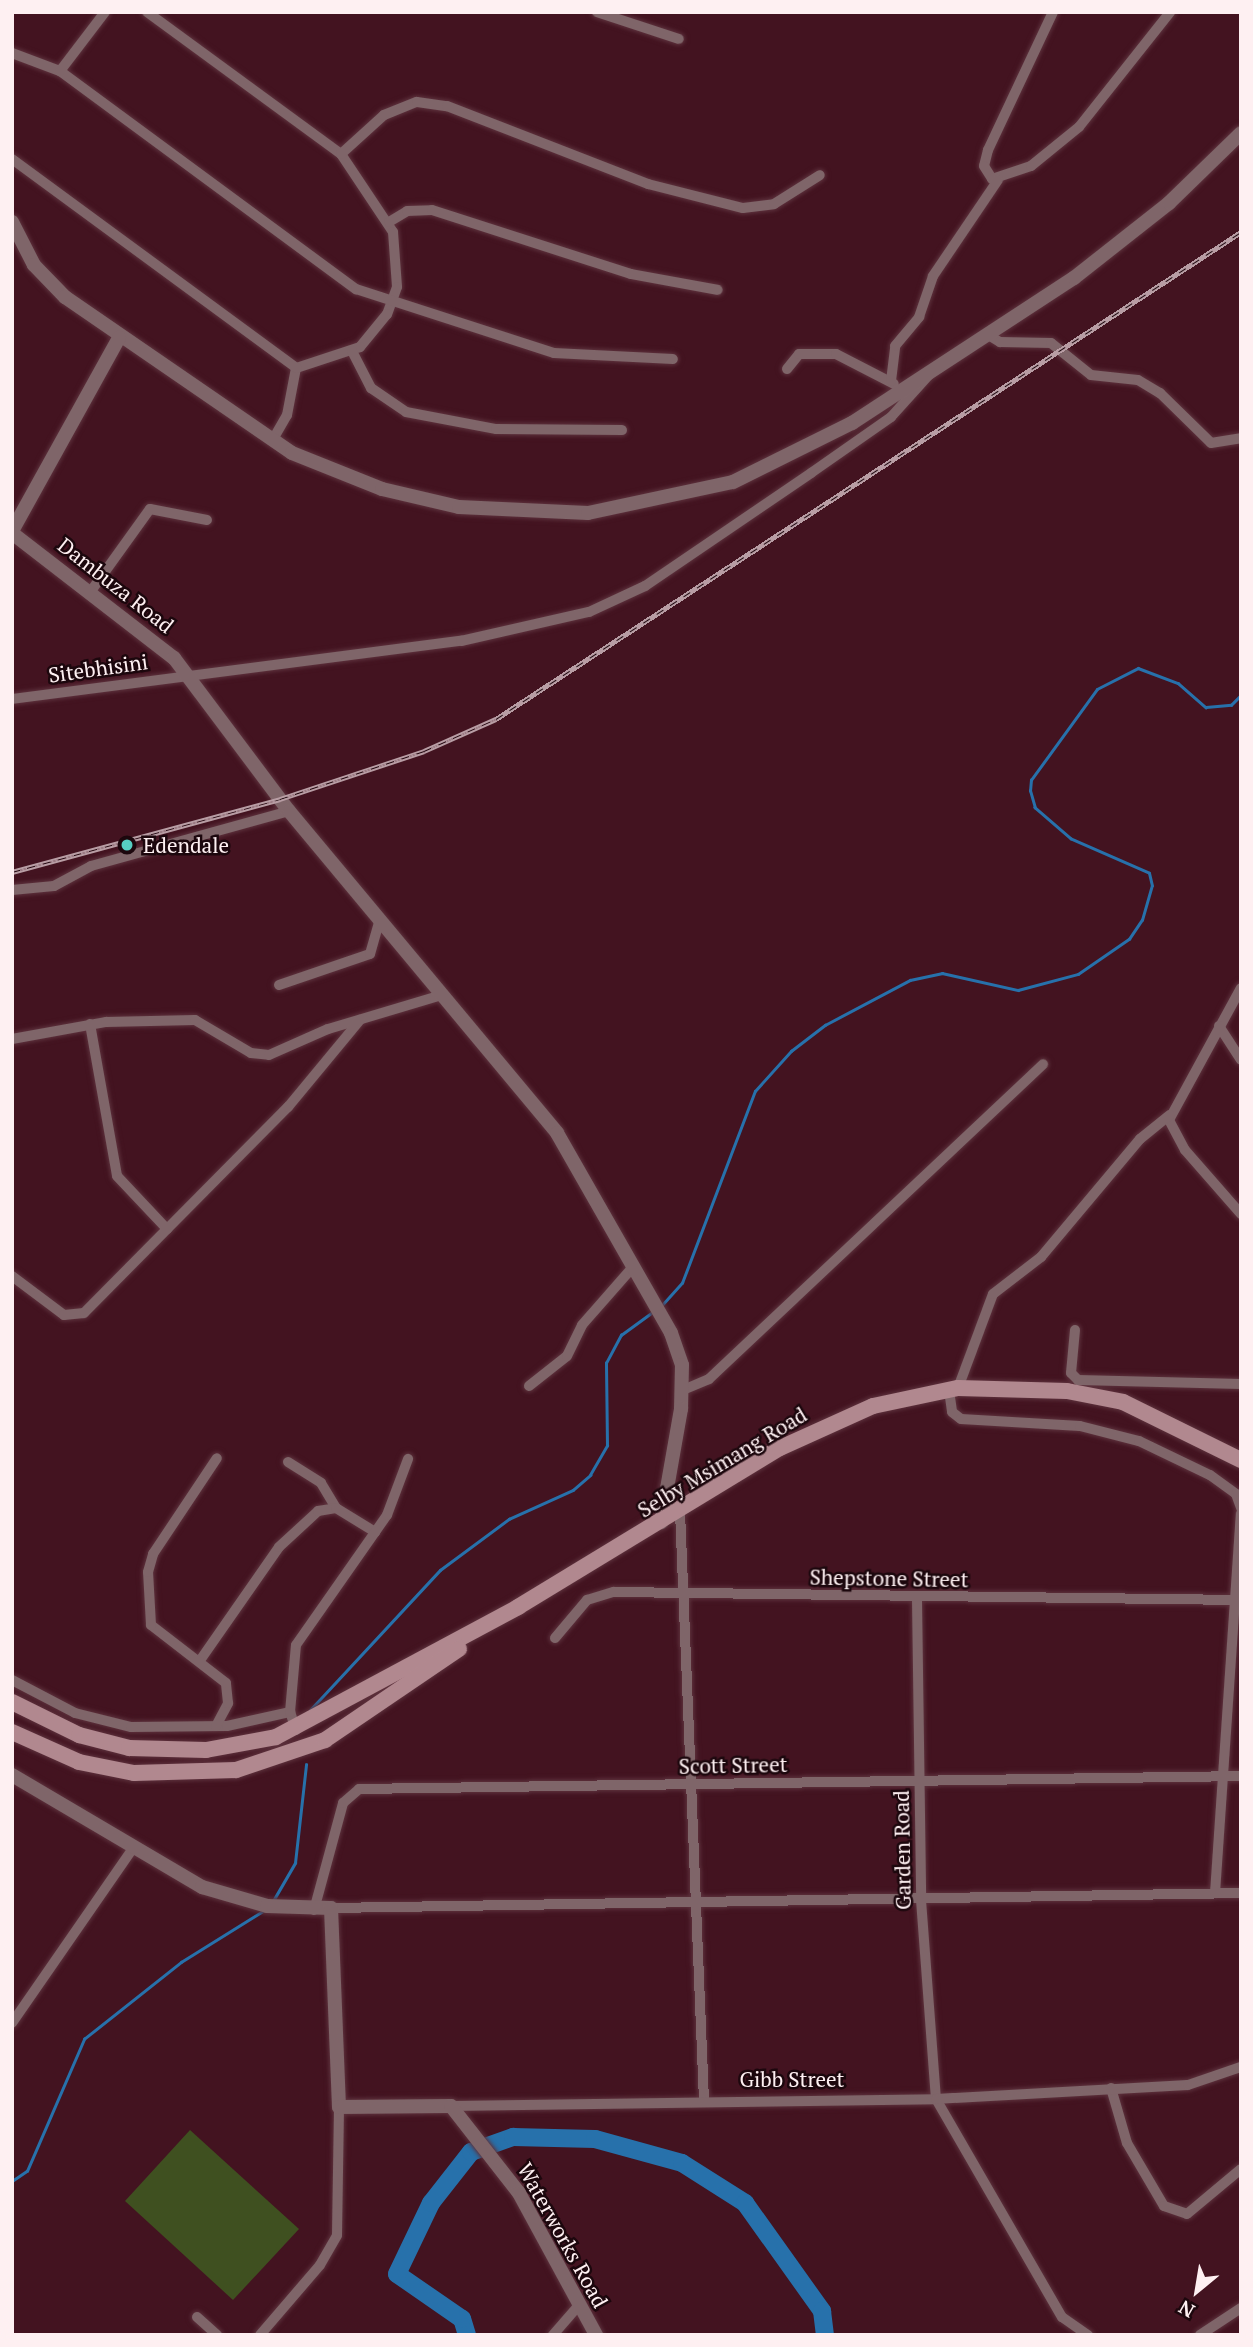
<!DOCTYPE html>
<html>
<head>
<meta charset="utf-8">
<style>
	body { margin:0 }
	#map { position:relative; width:1253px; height:2347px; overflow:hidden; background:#431320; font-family:"PT Serif",serif }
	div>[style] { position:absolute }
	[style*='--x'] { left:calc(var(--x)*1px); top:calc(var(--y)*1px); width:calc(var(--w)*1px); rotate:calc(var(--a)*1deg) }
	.green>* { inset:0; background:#3f5020 }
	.stream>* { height:2.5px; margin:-1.25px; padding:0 1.25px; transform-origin:1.25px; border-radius:1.25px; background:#2771ab }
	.river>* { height:18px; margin:-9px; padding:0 9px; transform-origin:9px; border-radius:9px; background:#2771ab }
	.roads { filter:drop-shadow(0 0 2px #5d323d) drop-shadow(0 0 2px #5d323d) }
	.minor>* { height:10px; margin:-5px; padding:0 5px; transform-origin:5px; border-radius:5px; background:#7f6569 }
	.tertiary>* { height:14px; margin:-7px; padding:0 7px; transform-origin:7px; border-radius:7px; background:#7f6569 }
	.secondary>* { height:16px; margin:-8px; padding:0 8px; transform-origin:8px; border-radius:8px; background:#b1888f }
	.rail>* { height:5px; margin-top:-2.5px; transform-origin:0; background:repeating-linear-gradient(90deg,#1c070d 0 8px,#b89da4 0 16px); box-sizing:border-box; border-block:2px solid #b89da4 }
	.dots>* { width:19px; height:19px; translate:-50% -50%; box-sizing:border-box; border:4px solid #1c070d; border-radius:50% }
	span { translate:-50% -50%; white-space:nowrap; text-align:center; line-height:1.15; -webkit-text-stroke:5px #1c070d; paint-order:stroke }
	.street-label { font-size:21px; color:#fef0f2 }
	.poi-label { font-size:21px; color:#fef0f2 }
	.left { translate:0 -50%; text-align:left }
	.frame { position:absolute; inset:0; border:14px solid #fef0f2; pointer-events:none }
	.north { position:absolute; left:1162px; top:2256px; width:70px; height:70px; -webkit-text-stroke:5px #1c070d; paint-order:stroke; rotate:210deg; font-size:19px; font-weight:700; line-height:28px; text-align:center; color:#fef0f2 }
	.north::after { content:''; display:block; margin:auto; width:24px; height:32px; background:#fef0f2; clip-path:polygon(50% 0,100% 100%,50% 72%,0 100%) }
</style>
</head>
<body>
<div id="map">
	<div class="green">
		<i style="clip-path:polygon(190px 2130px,299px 2229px,233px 2300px,125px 2201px)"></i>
	</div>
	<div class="stream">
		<i style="--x:662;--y:1305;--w:30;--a:-48"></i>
		<i style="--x:682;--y:1283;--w:205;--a:-69.2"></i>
		<i style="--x:755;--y:1091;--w:54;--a:-48"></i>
		<i style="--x:791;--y:1051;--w:43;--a:-37.4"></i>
		<i style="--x:825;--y:1025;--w:96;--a:-27.9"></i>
		<i style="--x:910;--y:980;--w:33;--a:-12"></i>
		<i style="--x:942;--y:973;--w:78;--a:12.6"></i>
		<i style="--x:1018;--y:990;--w:62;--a:-14.9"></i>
		<i style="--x:1078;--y:974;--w:62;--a:-34.5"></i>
		<i style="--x:1129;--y:939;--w:23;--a:-56"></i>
		<i style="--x:1142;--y:920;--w:35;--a:-74"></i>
		<i style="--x:1152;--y:886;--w:13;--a:-103"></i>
		<i style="--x:1149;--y:873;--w:85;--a:-156.4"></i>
		<i style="--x:1071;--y:839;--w:48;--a:-139.3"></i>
		<i style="--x:1035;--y:808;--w:18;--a:-106"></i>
		<i style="--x:1030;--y:791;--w:11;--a:-85"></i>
		<i style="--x:1031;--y:780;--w:112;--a:-54"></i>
		<i style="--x:1097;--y:689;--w:46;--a:-27.1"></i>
		<i style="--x:1138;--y:668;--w:43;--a:20.6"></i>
		<i style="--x:1178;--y:683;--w:37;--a:41"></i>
		<i style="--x:1206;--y:707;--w:25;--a:-5"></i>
		<i style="--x:1231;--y:705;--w:14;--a:-45"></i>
		<i style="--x:310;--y:1710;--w:191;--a:-47.1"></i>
		<i style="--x:440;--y:1570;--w:86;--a:-36.5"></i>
		<i style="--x:509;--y:1519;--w:70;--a:-24.4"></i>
		<i style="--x:573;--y:1490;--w:23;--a:-41"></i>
		<i style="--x:590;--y:1475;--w:34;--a:-60"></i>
		<i style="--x:607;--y:1446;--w:83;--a:-90.7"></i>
		<i style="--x:606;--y:1363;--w:32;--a:-62"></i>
		<i style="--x:621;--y:1335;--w:41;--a:-36"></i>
		<i style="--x:273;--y:1901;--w:44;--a:-59.9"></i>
		<i style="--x:295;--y:1863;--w:99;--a:-83.6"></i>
		<i style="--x:12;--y:2181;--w:18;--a:-34"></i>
		<i style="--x:27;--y:2171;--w:144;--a:-66.6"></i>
		<i style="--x:84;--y:2039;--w:124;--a:-38.4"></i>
		<i style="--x:181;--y:1962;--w:97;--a:-31.9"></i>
	</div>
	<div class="river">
		<i style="--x:467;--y:2335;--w:17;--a:-107"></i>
		<i style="--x:462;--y:2319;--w:79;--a:-145.3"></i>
		<i style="--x:397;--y:2274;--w:79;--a:-64.4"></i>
		<i style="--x:431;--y:2203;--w:65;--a:-51.9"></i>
		<i style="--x:471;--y:2152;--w:45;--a:-19.7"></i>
		<i style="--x:513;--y:2137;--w:82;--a:1.4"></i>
		<i style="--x:595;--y:2139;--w:90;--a:15.4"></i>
		<i style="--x:682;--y:2163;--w:75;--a:32.4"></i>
		<i style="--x:745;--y:2203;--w:133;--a:54.5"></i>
		<i style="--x:822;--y:2311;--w:24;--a:83"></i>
	</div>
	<div class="roads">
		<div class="minor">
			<i style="--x:147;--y:12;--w:240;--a:36.2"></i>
			<i style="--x:341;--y:154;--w:94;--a:56.3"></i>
			<i style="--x:393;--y:232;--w:55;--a:85.8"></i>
			<i style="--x:397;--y:287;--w:29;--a:110"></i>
			<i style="--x:387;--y:314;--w:43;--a:129.3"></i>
			<i style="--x:360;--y:347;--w:67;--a:161.8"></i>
			<i style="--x:296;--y:368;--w:48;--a:100.8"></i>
			<i style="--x:287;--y:415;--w:30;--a:120"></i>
			<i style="--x:597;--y:12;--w:86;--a:18.2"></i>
			<i style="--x:1053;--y:12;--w:153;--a:115.2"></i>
			<i style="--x:988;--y:150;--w:16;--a:104"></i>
			<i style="--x:984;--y:166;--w:15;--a:58"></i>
			<i style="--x:992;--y:179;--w:41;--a:-18.4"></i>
			<i style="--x:1031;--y:166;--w:62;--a:-39.1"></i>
			<i style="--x:1079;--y:127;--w:147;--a:-51.6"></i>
			<i style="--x:12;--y:53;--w:51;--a:20.6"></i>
			<i style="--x:60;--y:71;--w:368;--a:36.4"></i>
			<i style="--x:356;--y:289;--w:208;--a:17.9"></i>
			<i style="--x:554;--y:353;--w:119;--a:2.9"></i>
			<i style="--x:60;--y:71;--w:74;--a:-52.7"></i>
			<i style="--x:341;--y:154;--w:58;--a:-42.2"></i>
			<i style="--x:384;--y:115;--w:35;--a:-22"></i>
			<i style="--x:417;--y:102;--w:30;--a:8"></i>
			<i style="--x:447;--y:106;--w:216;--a:21.2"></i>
			<i style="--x:648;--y:184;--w:98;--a:14.2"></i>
			<i style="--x:743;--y:208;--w:31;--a:-7"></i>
			<i style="--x:774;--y:204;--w:54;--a:-32.2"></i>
			<i style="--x:12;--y:159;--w:353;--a:36.3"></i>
			<i style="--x:389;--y:222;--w:21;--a:-31"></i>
			<i style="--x:407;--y:211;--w:25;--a:-2"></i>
			<i style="--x:432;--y:210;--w:209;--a:17.8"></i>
			<i style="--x:631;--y:274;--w:88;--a:10.4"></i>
			<i style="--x:990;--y:336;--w:12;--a:31"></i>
			<i style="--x:1000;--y:342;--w:51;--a:1.1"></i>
			<i style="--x:1051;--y:343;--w:51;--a:38.7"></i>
			<i style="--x:1091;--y:375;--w:47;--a:6.1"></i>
			<i style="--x:1138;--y:380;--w:26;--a:31"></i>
			<i style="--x:1160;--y:393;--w:71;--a:44.4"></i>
			<i style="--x:1211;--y:443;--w:30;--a:-9"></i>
			<i style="--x:352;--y:351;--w:42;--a:62.8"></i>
			<i style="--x:371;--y:388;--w:42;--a:34.4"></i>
			<i style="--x:406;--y:412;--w:92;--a:10.7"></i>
			<i style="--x:496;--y:429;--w:126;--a:0.5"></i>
			<i style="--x:787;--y:369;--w:19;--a:-51"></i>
			<i style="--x:799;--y:354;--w:37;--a:0"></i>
			<i style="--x:836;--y:354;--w:65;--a:27.3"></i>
			<i style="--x:891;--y:381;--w:35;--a:-83"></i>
			<i style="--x:895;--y:346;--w:38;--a:-50"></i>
			<i style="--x:919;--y:317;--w:43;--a:-71.1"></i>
			<i style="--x:933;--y:276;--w:116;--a:-55.9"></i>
			<i style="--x:91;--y:591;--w:101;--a:-54.3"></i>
			<i style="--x:150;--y:509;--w:58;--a:10.9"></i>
			<i style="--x:12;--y:699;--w:453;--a:-7.4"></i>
			<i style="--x:461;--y:641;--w:131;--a:-12.8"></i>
			<i style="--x:589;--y:612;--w:62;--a:-24.9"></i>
			<i style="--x:645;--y:586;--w:201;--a:-34.2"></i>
			<i style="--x:811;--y:473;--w:98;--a:-35"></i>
			<i style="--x:891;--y:417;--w:57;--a:-47.9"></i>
			<i style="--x:12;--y:890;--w:42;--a:-5.4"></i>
			<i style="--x:54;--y:886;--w:42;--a:-28.4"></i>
			<i style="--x:91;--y:866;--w:205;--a:-15.5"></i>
			<i style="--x:279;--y:985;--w:96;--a:-18.8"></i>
			<i style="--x:370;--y:954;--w:32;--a:-74"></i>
			<i style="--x:1241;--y:988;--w:150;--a:118.6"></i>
			<i style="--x:1169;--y:1120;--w:34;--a:62"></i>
			<i style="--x:1185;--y:1150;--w:85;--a:48.8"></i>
			<i style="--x:90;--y:1024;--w:154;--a:79.9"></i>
			<i style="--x:117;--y:1176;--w:73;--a:46.7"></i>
			<i style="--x:1219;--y:1026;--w:40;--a:57.1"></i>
			<i style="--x:12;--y:1039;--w:96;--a:-10.3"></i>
			<i style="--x:106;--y:1022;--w:89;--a:-1.3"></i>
			<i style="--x:195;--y:1020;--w:65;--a:30.5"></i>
			<i style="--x:251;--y:1053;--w:18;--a:6"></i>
			<i style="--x:269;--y:1055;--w:64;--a:-23.8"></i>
			<i style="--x:328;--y:1029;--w:119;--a:-16.6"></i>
			<i style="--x:12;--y:1276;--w:65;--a:36.9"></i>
			<i style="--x:64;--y:1315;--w:20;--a:-6"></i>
			<i style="--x:84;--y:1313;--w:290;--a:-45.3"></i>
			<i style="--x:288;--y:1107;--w:113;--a:-50.4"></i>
			<i style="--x:1075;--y:1330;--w:43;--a:95.3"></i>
			<i style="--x:1071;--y:1373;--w:10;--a:45"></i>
			<i style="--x:1078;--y:1380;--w:163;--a:1.4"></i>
			<i style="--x:529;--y:1386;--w:48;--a:-38.3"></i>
			<i style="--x:567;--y:1356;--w:34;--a:-64"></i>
			<i style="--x:582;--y:1325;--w:77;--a:-48.7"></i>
			<i style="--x:958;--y:1388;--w:100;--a:-69.6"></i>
			<i style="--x:993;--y:1294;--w:61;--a:-37.6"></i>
			<i style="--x:1041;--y:1257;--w:154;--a:-50"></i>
			<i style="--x:1140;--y:1139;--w:38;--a:-39"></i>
			<i style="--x:683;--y:1390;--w:28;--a:-23"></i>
			<i style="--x:709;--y:1379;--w:459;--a:-43.3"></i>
			<i style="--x:949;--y:1390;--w:22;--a:82"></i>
			<i style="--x:952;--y:1412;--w:11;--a:38"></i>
			<i style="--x:961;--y:1419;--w:119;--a:3.4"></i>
			<i style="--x:1080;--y:1426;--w:61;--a:14.3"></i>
			<i style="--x:1139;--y:1441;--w:79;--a:25.6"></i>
			<i style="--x:1210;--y:1475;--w:32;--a:36"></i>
			<i style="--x:1236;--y:1494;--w:15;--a:70"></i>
			<i style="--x:288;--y:1462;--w:39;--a:32"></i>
			<i style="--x:321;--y:1483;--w:29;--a:59"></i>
			<i style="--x:680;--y:1511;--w:590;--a:87.67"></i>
			<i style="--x:917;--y:1599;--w:301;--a:89.2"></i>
			<i style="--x:921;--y:1900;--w:200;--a:85.7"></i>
			<i style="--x:936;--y:2099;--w:252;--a:60"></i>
			<i style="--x:1062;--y:2317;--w:32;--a:35"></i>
			<i style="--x:555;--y:1638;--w:50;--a:-49.9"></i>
			<i style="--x:587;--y:1600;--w:28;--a:-17"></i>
			<i style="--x:614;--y:1592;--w:627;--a:0.73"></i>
			<i style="--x:201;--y:1659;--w:136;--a:-55.1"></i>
			<i style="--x:279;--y:1547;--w:53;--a:-42.7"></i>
			<i style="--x:318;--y:1511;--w:18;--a:-9"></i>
			<i style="--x:336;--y:1508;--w:46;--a:31.6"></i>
			<i style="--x:12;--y:1680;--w:71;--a:27.6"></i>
			<i style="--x:75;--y:1713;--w:58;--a:14"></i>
			<i style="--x:131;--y:1727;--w:96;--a:-0.6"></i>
			<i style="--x:227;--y:1726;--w:65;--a:-12.5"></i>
			<i style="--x:216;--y:1726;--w:26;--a:-62"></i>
			<i style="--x:228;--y:1703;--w:20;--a:-96"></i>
			<i style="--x:226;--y:1683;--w:95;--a:-142.3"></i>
			<i style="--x:151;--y:1625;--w:53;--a:-93.2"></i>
			<i style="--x:148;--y:1572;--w:19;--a:-74"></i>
			<i style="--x:153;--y:1554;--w:115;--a:-56.3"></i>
			<i style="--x:296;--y:1730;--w:19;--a:-108"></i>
			<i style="--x:290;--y:1712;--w:67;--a:-84.9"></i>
			<i style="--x:296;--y:1645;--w:159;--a:-55"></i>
			<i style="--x:387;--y:1515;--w:60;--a:-69.4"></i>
			<i style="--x:1215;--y:1893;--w:380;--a:-86.1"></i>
			<i style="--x:331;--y:1908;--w:910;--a:-0.94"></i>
			<i style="--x:314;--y:1910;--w:111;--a:-74.8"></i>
			<i style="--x:343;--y:1803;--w:21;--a:-41"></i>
			<i style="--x:359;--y:1789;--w:882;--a:-0.84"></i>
			<i style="--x:12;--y:2023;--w:211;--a:-55.3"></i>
			<i style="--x:1111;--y:2088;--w:57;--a:73.8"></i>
			<i style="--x:1127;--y:2143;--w:73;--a:59.6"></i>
			<i style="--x:1164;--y:2206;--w:24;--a:19"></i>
			<i style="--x:1187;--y:2214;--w:70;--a:-39.8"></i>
			<i style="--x:451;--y:2106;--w:485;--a:-0.8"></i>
			<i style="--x:936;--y:2099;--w:252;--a:-3.2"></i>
			<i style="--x:1188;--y:2085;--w:56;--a:-18.8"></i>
			<i style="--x:197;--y:2317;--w:27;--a:42"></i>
			<i style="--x:260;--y:2335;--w:92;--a:-49.4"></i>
			<i style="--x:320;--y:2265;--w:34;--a:-60"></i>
			<i style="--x:337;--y:2235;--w:128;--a:-89.1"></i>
			<i style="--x:553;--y:2335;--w:40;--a:-49"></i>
			<i style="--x:1200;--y:2335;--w:49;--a:-33.4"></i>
		</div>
		<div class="tertiary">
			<i style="--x:12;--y:222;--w:48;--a:62.9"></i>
			<i style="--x:34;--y:265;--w:45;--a:45.9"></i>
			<i style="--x:65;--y:297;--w:275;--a:34.5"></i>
			<i style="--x:292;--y:453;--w:97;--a:21.8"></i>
			<i style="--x:382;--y:489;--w:79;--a:13.2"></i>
			<i style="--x:459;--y:507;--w:129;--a:2.7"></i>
			<i style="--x:588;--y:513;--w:148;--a:-12.1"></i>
			<i style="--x:733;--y:482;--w:133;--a:-26.4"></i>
			<i style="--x:852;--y:423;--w:265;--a:-33.2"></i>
			<i style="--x:1074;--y:278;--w:121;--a:-38.3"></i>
			<i style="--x:1169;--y:203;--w:100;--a:-44.2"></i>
			<i style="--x:12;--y:531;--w:221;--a:-61"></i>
			<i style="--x:12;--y:533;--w:205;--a:37.7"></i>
			<i style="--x:174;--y:658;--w:191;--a:53.1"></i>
			<i style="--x:289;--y:811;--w:419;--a:50.2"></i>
			<i style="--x:557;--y:1133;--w:230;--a:60.3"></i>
			<i style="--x:671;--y:1333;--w:34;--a:71"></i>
			<i style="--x:682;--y:1365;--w:44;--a:91.3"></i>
			<i style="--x:681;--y:1409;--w:115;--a:100"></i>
			<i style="--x:12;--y:1775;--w:221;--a:30.5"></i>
			<i style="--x:202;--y:1887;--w:68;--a:16.3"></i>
			<i style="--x:267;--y:1906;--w:64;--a:1.8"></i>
			<i style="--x:331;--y:1908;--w:199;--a:87.7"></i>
			<i style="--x:339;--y:2107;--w:112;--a:-0.5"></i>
			<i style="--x:451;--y:2106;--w:110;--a:52"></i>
			<i style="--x:519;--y:2193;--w:162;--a:61.5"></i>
		</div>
		<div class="secondary">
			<i style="--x:12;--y:1702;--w:75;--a:26.2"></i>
			<i style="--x:79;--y:1735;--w:52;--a:14.6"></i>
			<i style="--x:129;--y:1748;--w:77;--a:1.5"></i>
			<i style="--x:206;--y:1750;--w:71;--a:-10.5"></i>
			<i style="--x:276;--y:1737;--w:275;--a:-28.2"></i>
			<i style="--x:518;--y:1607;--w:306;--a:-31.3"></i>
			<i style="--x:780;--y:1448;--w:102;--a:-24.3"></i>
			<i style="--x:873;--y:1406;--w:87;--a:-12"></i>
			<i style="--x:958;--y:1388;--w:109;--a:1.6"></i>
			<i style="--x:1067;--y:1391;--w:57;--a:11.1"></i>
			<i style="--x:1123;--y:1402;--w:131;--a:26.2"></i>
			<i style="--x:12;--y:1732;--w:73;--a:24.1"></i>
			<i style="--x:79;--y:1762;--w:56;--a:11.3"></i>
			<i style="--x:134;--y:1773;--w:102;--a:-1.7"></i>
			<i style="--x:236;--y:1770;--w:94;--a:-18.6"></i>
			<i style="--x:325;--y:1740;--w:162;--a:-34.2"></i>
		</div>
	</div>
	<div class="rail">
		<i style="--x:12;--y:872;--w:278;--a:-15.2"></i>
		<i style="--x:280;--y:799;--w:152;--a:-18.4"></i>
		<i style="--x:424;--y:751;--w:79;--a:-24"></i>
		<i style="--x:496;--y:719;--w:890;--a:-33.17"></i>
	</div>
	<div class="dots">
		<i style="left:127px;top:845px;background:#57cec2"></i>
	</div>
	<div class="street-label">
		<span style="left:116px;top:585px;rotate:38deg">Dambuza Road</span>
		<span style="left:98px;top:668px;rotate:-8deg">Sitebhisini</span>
		<span style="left:722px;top:1462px;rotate:-31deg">Selby Msimang Road</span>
		<span style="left:889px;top:1578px;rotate:1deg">Shepstone Street</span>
		<span style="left:733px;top:1765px;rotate:-1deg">Scott Street</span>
		<span style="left:902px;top:1850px;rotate:-91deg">Garden Road</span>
		<span style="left:792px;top:2079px">Gibb Street</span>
		<span style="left:563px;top:2235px;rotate:61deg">Waterworks Road</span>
	</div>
	<div class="poi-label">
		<span class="left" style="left:143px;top:845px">Edendale</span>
	</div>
	<div class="frame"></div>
	<div class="north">N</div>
</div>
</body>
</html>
